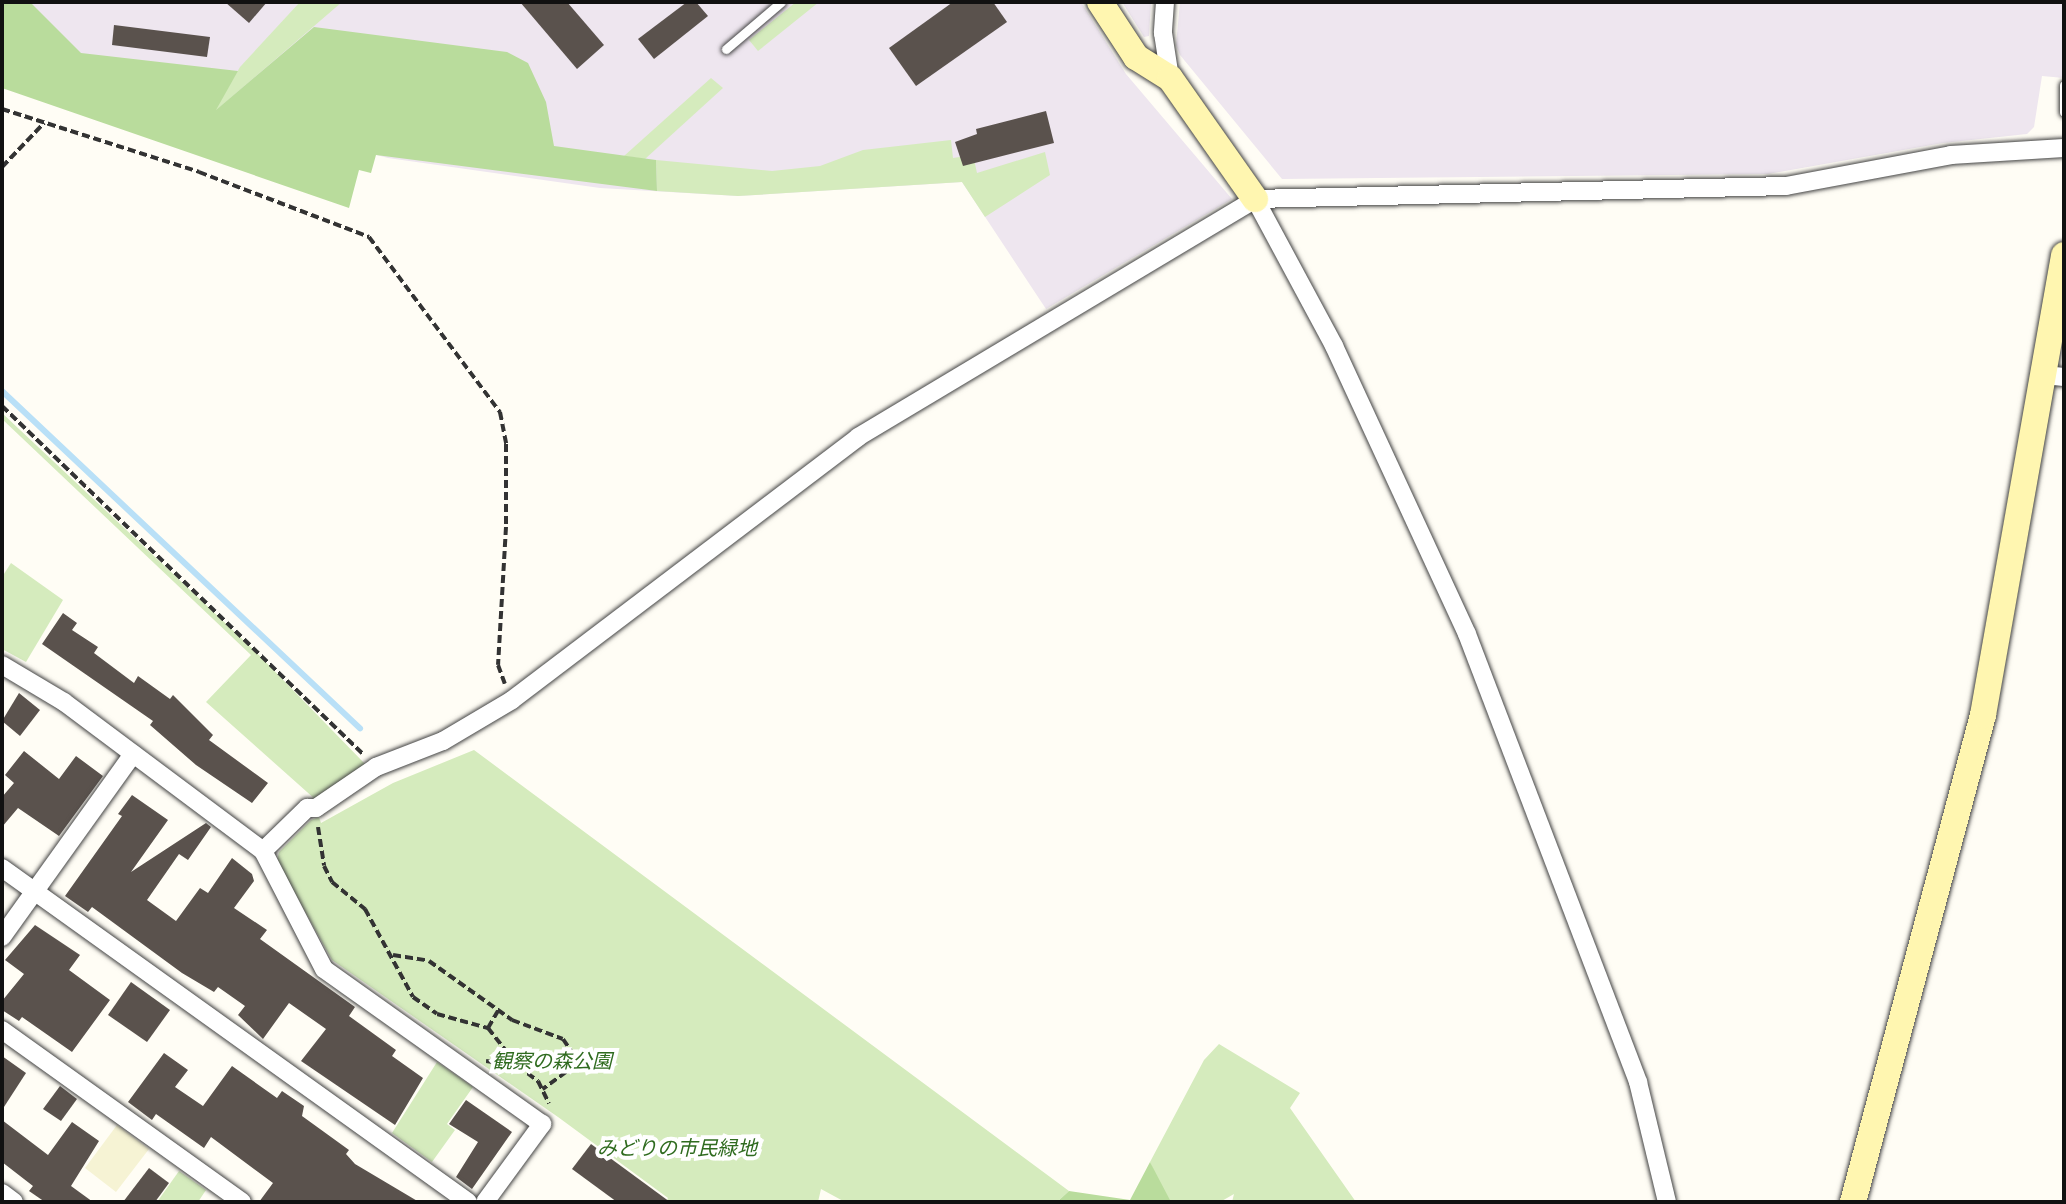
<!DOCTYPE html>
<html>
<head>
<meta charset="utf-8">
<style>
	body { margin:0 }
	#map { position:relative; width:2066px; height:1204px; overflow:hidden; background:#fffdf5; font-family:Merriweather,"Noto Sans JP",serif }
	div>[style] { position:absolute }
	[style*='--x'] { left:calc(var(--x)*1px); top:calc(var(--y)*1px); width:calc(var(--w)*1px); rotate:calc(var(--a)*1deg) }
	.industrial>* { inset:0; background:#eee6ef }
	.farmland>* { inset:0; background:#f6f3d4 }
	.green>* { inset:0; background:#d5ebbd }
	.forest>* { inset:0; background:#b9dc9c }
	.stream>* { height:6px; margin:-3px; padding:0 3px; transform-origin:3px; border-radius:3px; background:#b9e0f7 }
	.building>* { inset:0; background:#5a524d }
	.path>* { height:4px; margin-top:-2px; transform-origin:0; background:repeating-linear-gradient(90deg,#333 0 8px,transparent 0 12px) }
	.roads { filter:drop-shadow(0 0 2px #444) drop-shadow(0 0 2px #444) }
	.lane>* { height:9px; margin:-4.5px; padding:0 4.5px; transform-origin:4.5px; border-radius:4.5px; background:#fff }
	.street>* { height:18px; margin:-9px; padding:0 9px; transform-origin:9px; border-radius:9px; background:#fff }
	.secondary>* { height:26px; margin:-13px; padding:0 13px; transform-origin:13px; border-radius:13px; background:#fff6b0 }
	span { translate:-50% -50%; white-space:nowrap; text-align:center; line-height:1.15; -webkit-text-stroke:8px #fff; paint-order:stroke }
	.park-label { font-size:20px; color:#2f6b1f; font-style:italic }
	.frame { position:absolute; inset:0; border:4px solid #111; pointer-events:none }
</style>
</head>
<body>
<div id="map">
	<div class="industrial">
		<i style="clip-path:polygon(2px 2px,1081px 2px,1126px 74px,1232px 199px,1046px 309px,962px 182px,738px 196px,600px 188px,388px 158px,214px 112px,2px 86px)"></i>
		<i style="clip-path:polygon(1122px 2px,1151px 2px,1149px 36px,1144px 37px)"></i>
		<i style="clip-path:polygon(1180px 2px,2064px 2px,2064px 78px,2042px 76px,2034px 127px,2027px 134px,1943px 143px,1768px 174px,1282px 179px,1180px 55px,1176px 45px)"></i>
	</div>
	<div class="farmland">
		<i style="clip-path:polygon(117px 1125px,149px 1149px,116px 1192px,85px 1168px)"></i>
	</div>
	<div class="green">
		<i style="clip-path:polygon(300px 2px,342px 2px,214px 112px,240px 67px)"></i>
		<i style="clip-path:polygon(796px 2px,819px 2px,758px 51px,749px 40px)"></i>
		<i style="clip-path:polygon(711px 78px,723px 88px,645px 159px,624px 156px)"></i>
		<i style="clip-path:polygon(951px 140px,953px 158px,973px 155px,977px 173px,1045px 152px,1050px 175px,985px 217px,962px 182px,738px 196px,657px 191px,656px 160px,772px 171px,820px 166px,863px 150px)"></i>
		<i style="clip-path:polygon(2px 413px,255px 651px,367px 766px,316px 800px,206px 702px,251px 655px,2px 419px)"></i>
		<i style="clip-path:polygon(11px 563px,63px 600px,26px 662px,2px 649px,2px 577px)"></i>
		<i style="clip-path:polygon(474px 750px,1069px 1191px,1057px 1202px,845px 1202px,821px 1189px,818px 1202px,666px 1202px,668px 1198px,558px 1117px,332px 960px,277px 861px,279px 852px,311px 820px,319px 817px,321px 823px,393px 783px)"></i>
		<i style="clip-path:polygon(1219px 1044px,1300px 1093px,1290px 1108px,1356px 1202px,1232px 1202px,1234px 1194px,1220px 1202px,1166px 1200px,1150px 1162px,1204px 1060px)"></i>
		<i style="clip-path:polygon(437px 1062px,473px 1087px,447px 1124px,455px 1130px,432px 1162px,392px 1133px)"></i>
		<i style="clip-path:polygon(179px 1171px,206px 1190px,198px 1202px,157px 1202px)"></i>
	</div>
	<div class="forest">
		<i style="clip-path:polygon(2px 2px,30px 2px,81px 53px,238px 71px,216px 110px,314px 27px,507px 52px,528px 63px,546px 102px,554px 146px,656px 160px,657px 191px,376px 155px,371px 173px,359px 170px,349px 208px,2px 88px)"></i>
		<i style="clip-path:polygon(1150px 1162px,1171px 1202px,1057px 1202px,1069px 1191px,1130px 1200px)"></i>
	</div>
	<div class="stream">
		<i style="--x:2;--y:391;--w:492;--a:43.3"></i>
	</div>
	<div class="building">
		<i style="clip-path:polygon(225px 2px,267px 2px,249px 23px)"></i>
		<i style="clip-path:polygon(520px 2px,567px 2px,604px 45px,577px 69px)"></i>
		<i style="clip-path:polygon(687px 2px,696px 2px,708px 16px,654px 59px,638px 39px)"></i>
		<i style="clip-path:polygon(953px 2px,993px 2px,1007px 22px,916px 86px,889px 48px)"></i>
		<i style="clip-path:polygon(114px 25px,210px 37px,207px 57px,112px 45px)"></i>
		<i style="clip-path:polygon(1046px 111px,1054px 143px,963px 166px,955px 142px,977px 134px,976px 129px)"></i>
		<i style="clip-path:polygon(63px 613px,77px 623px,72px 630px,98px 647px,94px 653px,134px 683px,138px 676px,170px 699px,173px 695px,213px 735px,209px 740px,268px 783px,252px 803px,196px 765px,150px 725px,153px 721px,42px 644px)"></i>
		<i style="clip-path:polygon(19px 693px,40px 710px,20px 736px,2px 721px)"></i>
		<i style="clip-path:polygon(24px 751px,59px 779px,76px 756px,103px 776px,59px 836px,18px 808px,2px 827px,2px 797px,14px 783px,5px 775px)"></i>
		<i style="clip-path:polygon(132px 795px,168px 820px,131px 872px,206px 823px,211px 827px,188px 860px,179px 854px,147px 900px,176px 921px,200px 888px,208px 893px,232px 858px,252px 874px,254px 881px,234px 908px,267px 930px,260px 939px,355px 1007px,349px 1016px,396px 1050px,392px 1056px,423px 1078px,395px 1125px,301px 1061px,326px 1029px,289px 1003px,263px 1039px,238px 1015px,245px 1006px,218px 987px,214px 992px,182px 973px,92px 907px,88px 912px,65px 896px,122px 816px,118px 814px)"></i>
		<i style="clip-path:polygon(35px 925px,80px 955px,69px 970px,110px 1000px,72px 1052px,22px 1017px,19px 1021px,2px 1010px,2px 1001px,24px 974px,5px 960px)"></i>
		<i style="clip-path:polygon(131px 982px,170px 1010px,147px 1042px,108px 1015px)"></i>
		<i style="clip-path:polygon(164px 1053px,188px 1070px,175px 1087px,203px 1106px,232px 1066px,277px 1098px,282px 1091px,304px 1106px,302px 1116px,349px 1150px,346px 1154px,355px 1164px,419px 1202px,259px 1202px,273px 1183px,211px 1137px,204px 1148px,156px 1114px,152px 1120px,128px 1102px)"></i>
		<i style="clip-path:polygon(2px 1056px,26px 1073px,2px 1110px)"></i>
		<i style="clip-path:polygon(60px 1086px,77px 1099px,61px 1121px,43px 1109px)"></i>
		<i style="clip-path:polygon(466px 1100px,512px 1132px,472px 1189px,456px 1177px,478px 1142px,449px 1124px)"></i>
		<i style="clip-path:polygon(2px 1120px,48px 1155px,72px 1122px,99px 1141px,71px 1186px,93px 1202px,45px 1202px,29px 1191px,33px 1186px,2px 1162px)"></i>
		<i style="clip-path:polygon(591px 1144px,670px 1202px,617px 1202px,572px 1169px)"></i>
		<i style="clip-path:polygon(149px 1168px,169px 1183px,155px 1202px,123px 1202px)"></i>
	</div>
	<div class="path">
		<i style="--x:2;--y:109;--w:207;--a:17.7"></i>
		<i style="--x:199;--y:172;--w:182;--a:20.9"></i>
		<i style="--x:369;--y:237;--w:219;--a:53.2"></i>
		<i style="--x:500;--y:412;--w:33;--a:79"></i>
		<i style="--x:506;--y:444;--w:83;--a:90"></i>
		<i style="--x:506;--y:527;--w:138;--a:93.3"></i>
		<i style="--x:498;--y:665;--w:20;--a:70"></i>
		<i style="--x:2;--y:167;--w:61;--a:-46.3"></i>
		<i style="--x:2;--y:406;--w:501;--a:43.95"></i>
		<i style="--x:318;--y:827;--w:39;--a:81"></i>
		<i style="--x:324;--y:866;--w:18;--a:63"></i>
		<i style="--x:332;--y:882;--w:43;--a:39.3"></i>
		<i style="--x:365;--y:909;--w:100;--a:61.4"></i>
		<i style="--x:413;--y:997;--w:29;--a:35"></i>
		<i style="--x:437;--y:1014;--w:53;--a:15.4"></i>
		<i style="--x:488;--y:1028;--w:48;--a:51.7"></i>
		<i style="--x:393;--y:955;--w:36;--a:9"></i>
		<i style="--x:429;--y:961;--w:102;--a:35.4"></i>
		<i style="--x:512;--y:1020;--w:54;--a:20.4"></i>
		<i style="--x:563;--y:1039;--w:18;--a:56"></i>
		<i style="--x:573;--y:1054;--w:19;--a:111"></i>
		<i style="--x:566;--y:1072;--w:29;--a:144"></i>
		<i style="--x:488;--y:1028;--w:20;--a:-60"></i>
		<i style="--x:486;--y:1061;--w:32;--a:9"></i>
		<i style="--x:518;--y:1066;--w:25;--a:37"></i>
		<i style="--x:538;--y:1081;--w:25;--a:64"></i>
	</div>
	<div class="roads">
		<div class="lane">
			<i style="--x:726;--y:49;--w:72;--a:-40.5"></i>
			<i style="--x:2064;--y:85;--w:27;--a:90"></i>
		</div>
		<div class="street">
			<i style="--x:1165;--y:2;--w:31;--a:94"></i>
			<i style="--x:1163;--y:33;--w:46;--a:81.2"></i>
			<i style="--x:1255;--y:199;--w:167;--a:61.7"></i>
			<i style="--x:1334;--y:346;--w:317;--a:65.2"></i>
			<i style="--x:1467;--y:634;--w:480;--a:69.1"></i>
			<i style="--x:1638;--y:1082;--w:123;--a:76.4"></i>
			<i style="--x:2045;--y:375;--w:19;--a:6"></i>
			<i style="--x:2;--y:665;--w:72;--a:30.8"></i>
			<i style="--x:64;--y:702;--w:249;--a:36.8"></i>
			<i style="--x:2;--y:868;--w:573;--a:35.63"></i>
			<i style="--x:2;--y:937;--w:225;--a:-54.4"></i>
			<i style="--x:2;--y:1030;--w:295;--a:35.6"></i>
			<i style="--x:2;--y:1193;--w:15;--a:37"></i>
			<i style="--x:485;--y:1202;--w:97;--a:-53.8"></i>
			<i style="--x:542;--y:1124;--w:267;--a:-144.6"></i>
			<i style="--x:324;--y:969;--w:133;--a:-117.3"></i>
			<i style="--x:263;--y:851;--w:62;--a:-44.3"></i>
			<i style="--x:307;--y:808;--w:9;--a:0"></i>
			<i style="--x:316;--y:808;--w:73;--a:-34.3"></i>
			<i style="--x:376;--y:767;--w:72;--a:-21.2"></i>
			<i style="--x:443;--y:741;--w:80;--a:-30.7"></i>
			<i style="--x:512;--y:700;--w:435;--a:-37.2"></i>
			<i style="--x:858;--y:437;--w:463;--a:-30.9"></i>
			<i style="--x:1255;--y:199;--w:531;--a:-1.4"></i>
			<i style="--x:1786;--y:186;--w:168;--a:-10.6"></i>
			<i style="--x:1951;--y:155;--w:113;--a:-3.5"></i>
		</div>
		<div class="secondary">
			<i style="--x:1100;--y:2;--w:66;--a:56.8"></i>
			<i style="--x:1136;--y:57;--w:40;--a:32"></i>
			<i style="--x:1170;--y:78;--w:148;--a:54.9"></i>
			<i style="--x:1853;--y:1202;--w:504;--a:-75.05"></i>
			<i style="--x:1983;--y:715;--w:467;--a:-80"></i>
		</div>
	</div>
	<div class="park-label">
		<span style="left:552px;top:1060px">観察の森公園</span>
		<span style="left:677px;top:1147px">みどりの市民緑地</span>
	</div>
	<div class="frame"></div>
</div>
</body>
</html>
